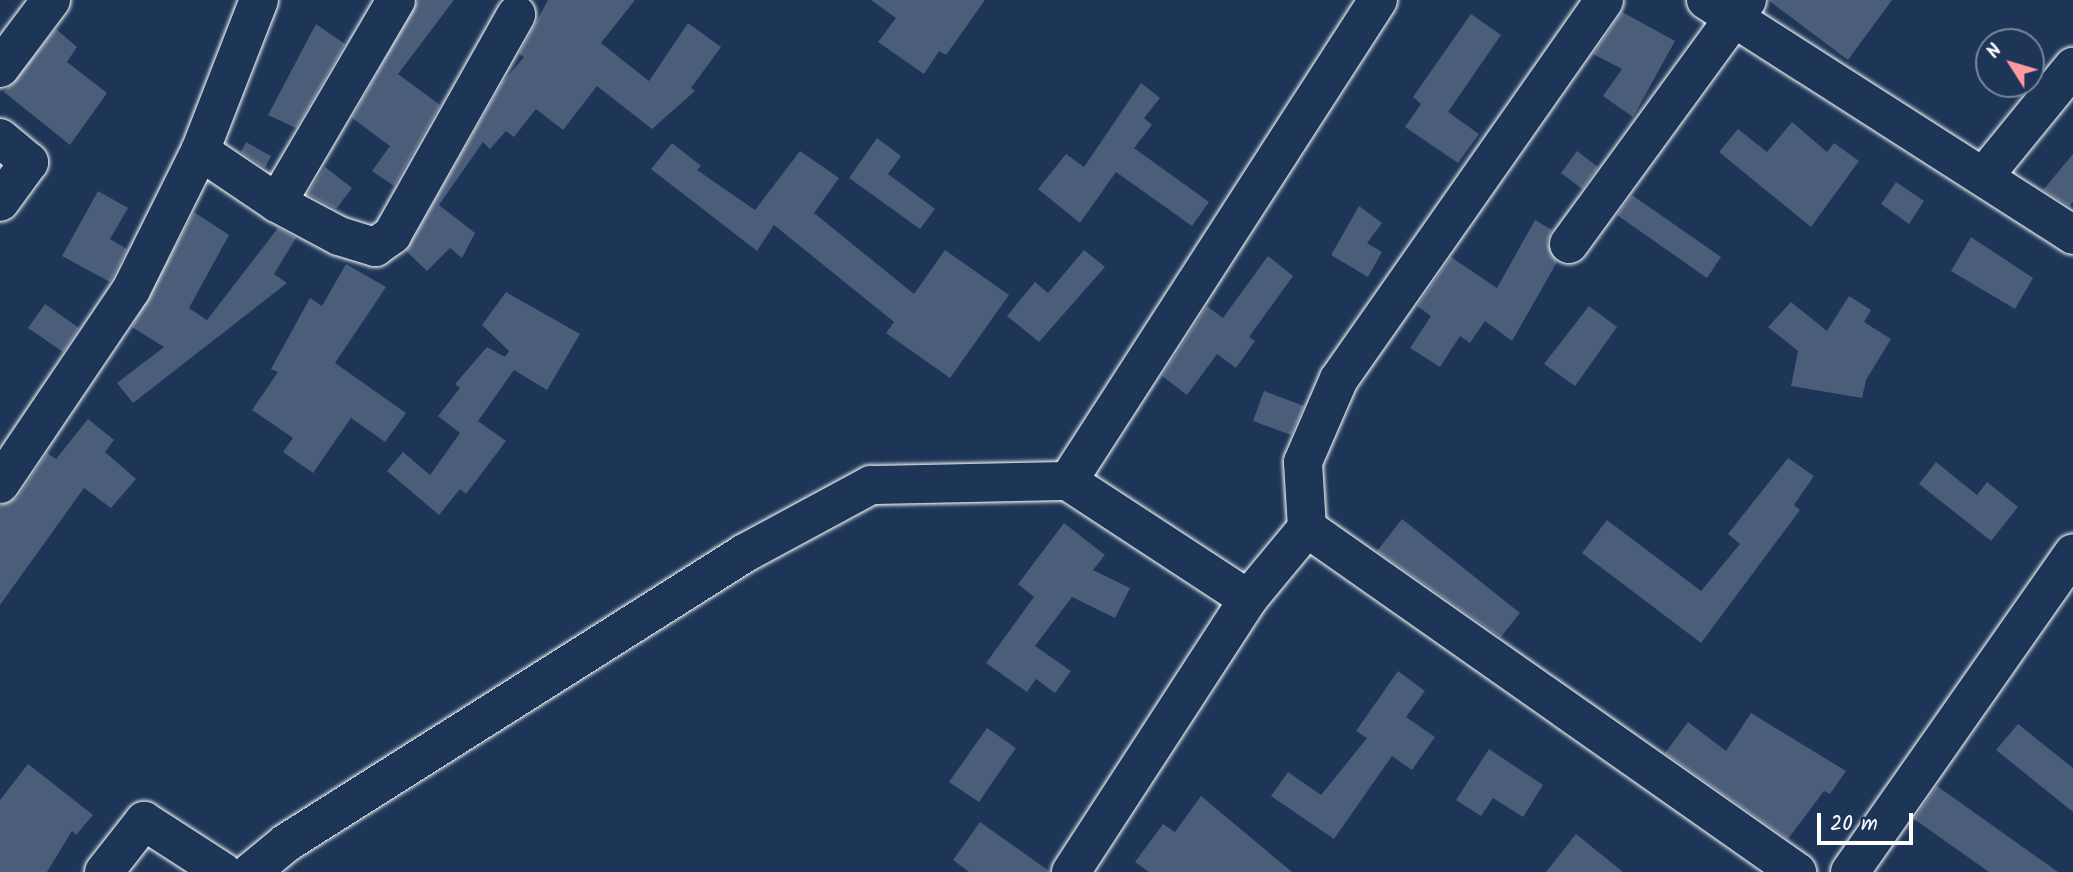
<!DOCTYPE html>
<html>
<head>
<meta charset="utf-8">
<style>
	body { margin:0 }
	#map { position:relative; width:2073px; height:872px; overflow:hidden; background:#1d3557; font-family:Kalam,sans-serif }
	div>[style] { position:absolute }
	[style*='--x'] { left:calc(var(--x)*1px); top:calc(var(--y)*1px); width:calc(var(--w)*1px); rotate:calc(var(--a)*1deg) }
	.building>* { inset:0; background:#4a5d79 }
	.roads { filter:drop-shadow(0 0 2px #fff) drop-shadow(0 0 2px #fff) }
	.minor>* { height:38px; margin:-19px; padding:0 19px; transform-origin:19px; border-radius:19px; background:#1d3557 }
	span { translate:-50% -50%; white-space:nowrap; text-align:center; line-height:1.15; -webkit-text-stroke:5px #1d3557; paint-order:stroke }
	.north { position:absolute; left:1975px; top:28px; width:70px; height:70px; box-sizing:border-box; background:#1d3557; border:2px solid #77869a; border-radius:50%; rotate:307deg; font-size:19px; font-weight:700; line-height:28px; text-align:center; color:#fff }
	.north::after { content:''; display:block; margin:auto; width:24px; height:32px; background:#ff9aa2; clip-path:polygon(50% 0,100% 100%,50% 72%,0 100%) }
	.scale { position:absolute; left:1817px; top:813px; width:96px; height:32px; box-sizing:border-box; border:4px solid #fff; border-top:0; padding-left:9px; font-size:21px; line-height:24px; white-space:nowrap; color:#fff; -webkit-text-stroke:5px #1d3557; paint-order:stroke }
</style>
</head>
<body>
<div id="map">
	<div class="building">
		<i style="clip-path:polygon(418px 0,454px 0,398px 74px,440px 105px,394px 186px,372px 171px,390px 146px,352px 118px)"></i>
		<i style="clip-path:polygon(548px 0,635px 0,601px 43px,649px 81px,688px 23px,721px 47px,691px 88px,695px 91px,652px 129px,597px 86px,563px 130px,536px 109px,514px 137px,506px 131px,490px 149px,483px 142px,439px 205px,475px 233px,462px 258px,450px 248px,427px 271px,406px 251px,502px 83px,524px 57px,519px 54px)"></i>
		<i style="clip-path:polygon(871px 0,985px 0,946px 55px,939px 51px,924px 74px,878px 42px,896px 18px)"></i>
		<i style="clip-path:polygon(1768px 0,1892px 0,1848px 60px)"></i>
		<i style="clip-path:polygon(1622px 12px,1675px 41px,1633px 117px,1603px 96px,1622px 69px,1593px 54px)"></i>
		<i style="clip-path:polygon(1471px 14px,1501px 35px,1448px 112px,1479px 134px,1458px 163px,1405px 127px,1421px 104px,1413px 97px)"></i>
		<i style="clip-path:polygon(316px 24px,345px 44px,296px 128px,268px 115px)"></i>
		<i style="clip-path:polygon(56px 29px,77px 47px,67px 62px,107px 93px,70px 145px,4px 92px)"></i>
		<i style="clip-path:polygon(1141px 83px,1160px 98px,1144px 118px,1152px 125px,1134px 148px,1209px 202px,1192px 226px,1116px 172px,1080px 223px,1038px 189px,1066px 154px,1084px 167px)"></i>
		<i style="clip-path:polygon(1792px 122px,1827px 152px,1834px 143px,1859px 161px,1811px 227px,1719px 152px,1738px 129px,1767px 152px)"></i>
		<i style="clip-path:polygon(877px 138px,901px 156px,888px 174px,935px 209px,920px 229px,849px 178px)"></i>
		<i style="clip-path:polygon(246px 142px,271px 156px,265px 168px,241px 152px)"></i>
		<i style="clip-path:polygon(672px 143px,701px 166px,697px 170px,755px 210px,800px 151px,839px 178px,814px 213px,914px 294px,945px 250px,1009px 295px,950px 378px,886px 333px,894px 322px,774px 225px,757px 251px,651px 169px)"></i>
		<i style="clip-path:polygon(1577px 151px,1598px 167px,1582px 189px,1561px 173px)"></i>
		<i style="clip-path:polygon(2073px 154px,2073px 202px,2069px 206px,2043px 190px)"></i>
		<i style="clip-path:polygon(325px 167px,352px 188px,336px 209px,307px 194px)"></i>
		<i style="clip-path:polygon(1896px 182px,1924px 201px,1909px 224px,1881px 204px)"></i>
		<i style="clip-path:polygon(98px 191px,128px 208px,110px 239px,127px 249px,110px 282px,62px 256px)"></i>
		<i style="clip-path:polygon(1632px 195px,1721px 257px,1707px 278px,1617px 215px)"></i>
		<i style="clip-path:polygon(1359px 206px,1382px 223px,1367px 243px,1382px 252px,1368px 277px,1331px 255px)"></i>
		<i style="clip-path:polygon(194px 212px,229px 235px,189px 308px,207px 320px,278px 228px,296px 238px,274px 274px,287px 283px,133px 403px,117px 383px,164px 347px,132px 327px)"></i>
		<i style="clip-path:polygon(1535px 220px,1552px 230px,1547px 242px,1557px 262px,1512px 341px,1485px 321px,1470px 343px,1460px 336px,1440px 367px,1410px 348px,1431px 316px,1417px 306px,1451px 257px,1497px 288px)"></i>
		<i style="clip-path:polygon(1971px 237px,2033px 278px,2015px 309px,1951px 271px)"></i>
		<i style="clip-path:polygon(1084px 250px,1105px 267px,1039px 342px,1007px 316px,1035px 282px,1048px 293px)"></i>
		<i style="clip-path:polygon(1268px 256px,1293px 276px,1249px 337px,1255px 341px,1236px 368px,1217px 354px,1187px 395px,1162px 376px,1207px 306px,1223px 318px)"></i>
		<i style="clip-path:polygon(346px 264px,386px 287px,335px 363px,406px 413px,385px 442px,351px 418px,313px 473px,283px 452px,293px 438px,252px 410px,278px 372px,271px 369px,310px 298px,322px 306px)"></i>
		<i style="clip-path:polygon(506px 292px,580px 334px,547px 390px,514px 370px,478px 421px,506px 441px,466px 494px,460px 489px,439px 515px,387px 471px,403px 452px,430px 475px,460px 433px,438px 416px,460px 388px,455px 384px,487px 347px,505px 357px,509px 351px,482px 325px)"></i>
		<i style="clip-path:polygon(1849px 296px,1871px 310px,1864px 322px,1891px 339px,1866px 380px,1862px 398px,1791px 386px,1798px 351px,1768px 327px,1791px 302px,1827px 331px)"></i>
		<i style="clip-path:polygon(45px 304px,79px 328px,63px 352px,28px 328px)"></i>
		<i style="clip-path:polygon(1589px 306px,1617px 327px,1575px 386px,1544px 364px)"></i>
		<i style="clip-path:polygon(1264px 391px,1304px 406px,1291px 435px,1253px 421px)"></i>
		<i style="clip-path:polygon(88px 419px,114px 440px,105px 452px,136px 479px,111px 508px,84px 488px,0 605px,0 506px,18px 497px,47px 453px,56px 459px)"></i>
		<i style="clip-path:polygon(1788px 458px,1814px 476px,1794px 505px,1800px 510px,1701px 643px,1582px 553px,1607px 520px,1701px 591px,1740px 544px,1728px 534px)"></i>
		<i style="clip-path:polygon(1936px 462px,1977px 495px,1987px 482px,2018px 507px,1991px 541px,1919px 484px)"></i>
		<i style="clip-path:polygon(1402px 519px,1520px 613px,1501px 637px,1377px 551px)"></i>
		<i style="clip-path:polygon(1064px 523px,1105px 555px,1093px 570px,1130px 588px,1115px 618px,1072px 597px,1035px 646px,1071px 671px,1055px 693px,1036px 679px,1027px 692px,986px 663px,1034px 597px,1018px 584px)"></i>
		<i style="clip-path:polygon(1398px 671px,1425px 691px,1406px 717px,1435px 737px,1412px 770px,1392px 756px,1334px 839px,1271px 796px,1288px 772px,1321px 795px,1367px 738px,1356px 731px)"></i>
		<i style="clip-path:polygon(1751px 713px,1846px 771px,1830px 794px,1824px 791px,1788px 839px,1665px 753px,1688px 722px,1726px 751px)"></i>
		<i style="clip-path:polygon(2018px 724px,2073px 768px,2073px 812px,1996px 750px)"></i>
		<i style="clip-path:polygon(987px 728px,1016px 748px,979px 802px,949px 782px)"></i>
		<i style="clip-path:polygon(1489px 749px,1543px 785px,1523px 817px,1493px 798px,1481px 816px,1456px 800px)"></i>
		<i style="clip-path:polygon(28px 764px,93px 815px,76px 835px,72px 831px,47px 872px,0 872px,0 800px)"></i>
		<i style="clip-path:polygon(1937px 786px,2058px 872px,1989px 872px,1914px 819px)"></i>
		<i style="clip-path:polygon(1201px 796px,1292px 872px,1149px 872px,1135px 862px,1163px 824px,1175px 832px)"></i>
		<i style="clip-path:polygon(980px 822px,1049px 871px,1049px 872px,969px 872px,953px 860px)"></i>
		<i style="clip-path:polygon(1576px 834px,1623px 872px,1546px 872px)"></i>
	</div>
	<div class="roads">
		<div class="minor">
			<i style="--x:259;--y:0;--w:162;--a:111.3"></i>
			<i style="--x:200;--y:151;--w:93;--a:34"></i>
			<i style="--x:277;--y:203;--w:70;--a:28"></i>
			<i style="--x:339;--y:236;--w:38;--a:17"></i>
			<i style="--x:375;--y:247;--w:21;--a:-35"></i>
			<i style="--x:392;--y:235;--w:253;--a:-60.6"></i>
			<i style="--x:1706;--y:0;--w:436;--a:32.6"></i>
			<i style="--x:0;--y:68;--w:85;--a:-53.1"></i>
			<i style="--x:0;--y:138;--w:38;--a:40"></i>
			<i style="--x:29;--y:162;--w:49;--a:125.9"></i>
			<i style="--x:1984;--y:176;--w:141;--a:-50.8"></i>
			<i style="--x:277;--y:203;--w:235;--a:-59.6"></i>
			<i style="--x:1569;--y:244;--w:302;--a:-53.9"></i>
			<i style="--x:0;--y:484;--w:234;--a:-56"></i>
			<i style="--x:131;--y:290;--w:155;--a:-63.6"></i>
			<i style="--x:1307;--y:528;--w:599;--a:35.07"></i>
			<i style="--x:1248;--y:599;--w:92;--a:-50.3"></i>
			<i style="--x:1307;--y:528;--w:66;--a:-93.5"></i>
			<i style="--x:1303;--y:462;--w:90;--a:-66.6"></i>
			<i style="--x:1339;--y:379;--w:462;--a:-55"></i>
			<i style="--x:104;--y:872;--w:65;--a:-51.9"></i>
			<i style="--x:144;--y:821;--w:94;--a:32.8"></i>
			<i style="--x:251;--y:872;--w:45;--a:-39.6"></i>
			<i style="--x:286;--y:843;--w:543;--a:-32.29"></i>
			<i style="--x:745;--y:553;--w:143;--a:-28.4"></i>
			<i style="--x:871;--y:485;--w:197;--a:-1.2"></i>
			<i style="--x:1071;--y:872;--w:325;--a:-57"></i>
			<i style="--x:1248;--y:599;--w:215;--a:-146.8"></i>
			<i style="--x:1068;--y:481;--w:572;--a:-57.2"></i>
			<i style="--x:1850;--y:872;--w:389;--a:-55"></i>
		</div>
	</div>
	<div class="north">N</div>
	<div class="scale">20 m</div>
</div>
</body>
</html>
